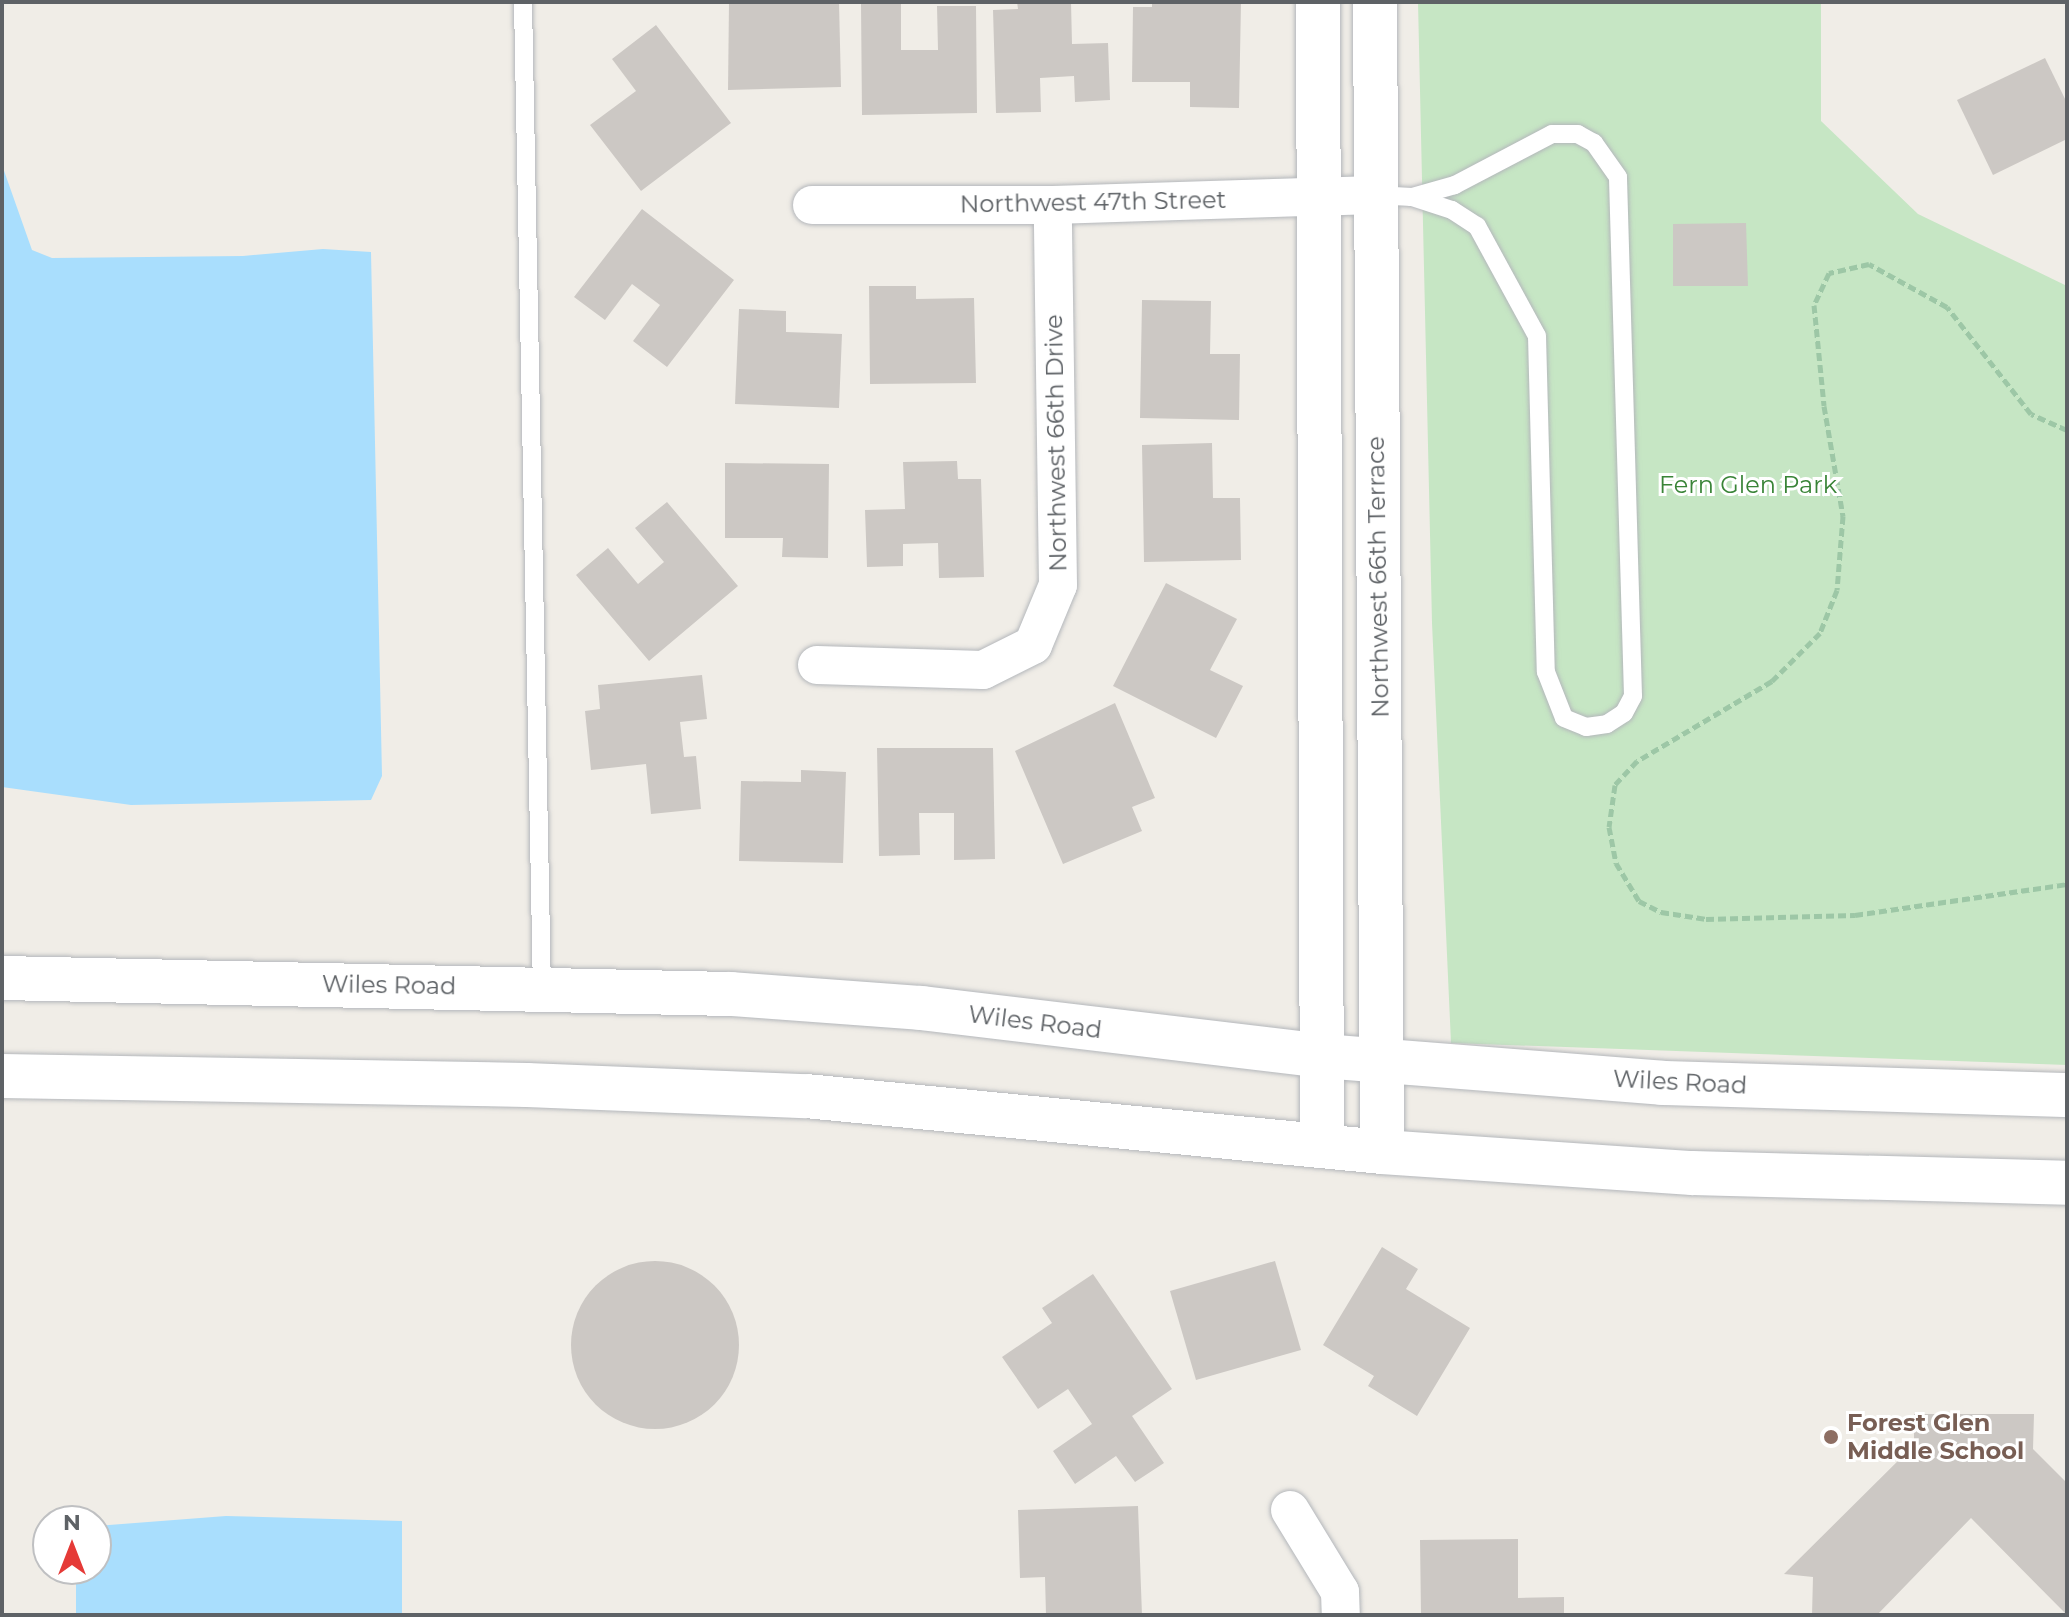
<!DOCTYPE html>
<html>
<head>
<meta charset="utf-8">
<style>
	body { margin:0 }
	#map { position:relative; width:2069px; height:1617px; overflow:hidden; background:#f0ede7; font-family:Montserrat,sans-serif }
	div>[style] { position:absolute }
	[style*='--x'] { left:calc(var(--x)*1px); top:calc(var(--y)*1px); width:calc(var(--w)*1px); rotate:calc(var(--a)*1deg) }
	.green>* { inset:0; background:#c6e6c4 }
	.water>* { inset:0; background:#a9defd }
	.building>* { inset:0; background:#ccc8c4 }
	.round { border-radius:50% }
	.path>* { height:5px; margin-top:-2.5px; transform-origin:0; background:repeating-linear-gradient(90deg,#9dc7a6 0 8px,transparent 0 12px) }
	.roads { filter:drop-shadow(0 0 2px #b4b7bb) drop-shadow(0 0 2px #b4b7bb) }
	.service>* { height:18px; margin:-9px; padding:0 9px; transform-origin:9px; border-radius:9px; background:#fff }
	.minor>* { height:38px; margin:-19px; padding:0 19px; transform-origin:19px; border-radius:19px; background:#fff }
	.tertiary>* { height:44px; margin:-22px; padding:0 22px; transform-origin:22px; border-radius:22px; background:#fff }
	.secondary>* { height:44px; margin:-22px; padding:0 22px; transform-origin:22px; border-radius:22px; background:#fff }
	.dots>* { width:22px; height:22px; translate:-50% -50%; box-sizing:border-box; border:4px solid #fff; border-radius:50% }
	span { translate:-50% -50%; white-space:nowrap; text-align:center; line-height:1.15; -webkit-text-stroke:6px #fff; paint-order:stroke }
	.street-label { font-size:24px; color:#5e6266 }
	.park-label { font-size:24px; color:#398437 }
	.education-label { font-size:24px; color:#785e54; font-weight:700 }
	.left { translate:0 -50%; text-align:left }
	.frame { position:absolute; inset:0; border:4px solid #5e6266; pointer-events:none }
	.north { position:absolute; left:32px; top:1505px; width:80px; height:80px; box-sizing:border-box; background:#fff; border:2px solid #bfc0c2; border-radius:50%; rotate:0deg; font-size:22px; font-weight:700; line-height:32px; text-align:center; color:#5e6266 }
	.north::after { content:''; display:block; margin:auto; width:28px; height:36px; background:#e53a37; clip-path:polygon(50% 0,100% 100%,50% 72%,0 100%) }
</style>
</head>
<body>
<div id="map">
	<div class="green">
		<i style="clip-path:polygon(1418px 2px,1821px 2px,1821px 121px,1918px 214px,2067px 286px,2067px 1065px,1451px 1043px,1432px 623px)"></i>
	</div>
	<div class="water">
		<i style="clip-path:polygon(2px 165px,32px 250px,52px 258px,243px 256px,323px 249px,371px 252px,382px 776px,371px 800px,131px 805px,2px 787px)"></i>
		<i style="clip-path:polygon(226px 1516px,402px 1521px,402px 1615px,76px 1615px,76px 1569px,96px 1569px,96px 1526px)"></i>
	</div>
	<div class="building">
		<i style="clip-path:polygon(729px 2px,839px 2px,841px 87px,728px 90px)"></i>
		<i style="clip-path:polygon(1017px 2px,1071px 2px,1072px 44px,1108px 43px,1110px 100px,1075px 102px,1074px 76px,1040px 78px,1041px 112px,996px 113px,993px 10px,1018px 9px)"></i>
		<i style="clip-path:polygon(1152px 2px,1241px 2px,1239px 108px,1190px 107px,1190px 82px,1132px 82px,1133px 7px,1152px 7px)"></i>
		<i style="clip-path:polygon(901px 3px,901px 50px,938px 50px,937px 6px,976px 6px,977px 113px,862px 115px,861px 4px)"></i>
		<i style="clip-path:polygon(656px 25px,731px 123px,641px 191px,590px 125px,636px 91px,612px 59px)"></i>
		<i style="clip-path:polygon(2045px 58px,2067px 103px,2067px 139px,1993px 175px,1957px 100px)"></i>
		<i style="clip-path:polygon(642px 209px,734px 280px,667px 367px,633px 341px,660px 305px,632px 284px,605px 320px,574px 297px)"></i>
		<i style="clip-path:polygon(1746px 223px,1748px 286px,1673px 286px,1673px 224px)"></i>
		<i style="clip-path:polygon(869px 286px,916px 286px,916px 299px,974px 298px,976px 383px,870px 384px)"></i>
		<i style="clip-path:polygon(1142px 300px,1211px 301px,1210px 354px,1240px 354px,1239px 420px,1140px 418px)"></i>
		<i style="clip-path:polygon(739px 309px,786px 311px,786px 332px,842px 334px,839px 408px,735px 404px)"></i>
		<i style="clip-path:polygon(1212px 443px,1213px 498px,1240px 498px,1241px 560px,1144px 562px,1142px 445px)"></i>
		<i style="clip-path:polygon(957px 461px,958px 479px,981px 479px,984px 577px,939px 578px,938px 543px,903px 544px,903px 566px,867px 567px,865px 510px,905px 509px,903px 462px)"></i>
		<i style="clip-path:polygon(725px 463px,829px 464px,828px 558px,782px 557px,783px 538px,725px 538px)"></i>
		<i style="clip-path:polygon(667px 502px,738px 586px,649px 661px,576px 575px,608px 548px,638px 584px,664px 562px,635px 528px)"></i>
		<i style="clip-path:polygon(1166px 583px,1237px 619px,1210px 670px,1243px 686px,1216px 738px,1113px 686px)"></i>
		<i style="clip-path:polygon(702px 675px,707px 719px,680px 722px,684px 757px,696px 756px,701px 809px,651px 814px,646px 764px,591px 770px,585px 711px,600px 709px,598px 685px)"></i>
		<i style="clip-path:polygon(1115px 703px,1155px 798px,1132px 807px,1142px 831px,1063px 864px,1015px 751px)"></i>
		<i style="clip-path:polygon(877px 748px,993px 748px,995px 859px,954px 860px,954px 813px,919px 813px,920px 855px,879px 856px)"></i>
		<i style="clip-path:polygon(801px 770px,846px 772px,843px 863px,739px 861px,741px 781px,801px 782px)"></i>
		<i style="clip-path:polygon(1382px 1247px,1418px 1269px,1406px 1289px,1470px 1328px,1417px 1416px,1368px 1386px,1374px 1376px,1323px 1345px)"></i>
		<i class="round" style="left:571px;top:1261px;width:168px;height:168px"></i>
		<i style="clip-path:polygon(1275px 1261px,1301px 1350px,1196px 1380px,1170px 1291px)"></i>
		<i style="clip-path:polygon(1093px 1274px,1172px 1389px,1132px 1416px,1164px 1463px,1135px 1482px,1116px 1456px,1075px 1484px,1053px 1451px,1092px 1424px,1068px 1389px,1038px 1409px,1002px 1357px,1052px 1323px,1042px 1308px)"></i>
		<i style="clip-path:polygon(1914px 1414px,2034px 1414px,2033px 1449px,2067px 1483px,2067px 1615px,1971px 1518px,1877px 1615px,1812px 1615px,1813px 1577px,1784px 1574px,1914px 1445px)"></i>
		<i style="clip-path:polygon(1138px 1506px,1142px 1615px,1046px 1615px,1045px 1577px,1020px 1578px,1018px 1510px)"></i>
		<i style="clip-path:polygon(1518px 1539px,1518px 1598px,1564px 1597px,1564px 1615px,1421px 1615px,1420px 1540px)"></i>
	</div>
	<div class="path">
		<i style="--x:2067;--y:430;--w:39;--a:-156"></i>
		<i style="--x:2031;--y:414;--w:136;--a:-128.1"></i>
		<i style="--x:1947;--y:307;--w:89;--a:-151.1"></i>
		<i style="--x:1869;--y:264;--w:41;--a:167.3"></i>
		<i style="--x:1829;--y:273;--w:35;--a:115"></i>
		<i style="--x:1814;--y:305;--w:101;--a:84.3"></i>
		<i style="--x:1824;--y:406;--w:112;--a:80.2"></i>
		<i style="--x:1843;--y:516;--w:74;--a:94.6"></i>
		<i style="--x:1837;--y:590;--w:46;--a:111.6"></i>
		<i style="--x:1820;--y:633;--w:68;--a:135"></i>
		<i style="--x:1772;--y:681;--w:157;--a:149.3"></i>
		<i style="--x:1637;--y:761;--w:33;--a:133"></i>
		<i style="--x:1615;--y:785;--w:42;--a:98.1"></i>
		<i style="--x:1609;--y:827;--w:37;--a:79"></i>
		<i style="--x:1616;--y:863;--w:44;--a:58.8"></i>
		<i style="--x:1639;--y:901;--w:25;--a:27"></i>
		<i style="--x:1661;--y:912;--w:46;--a:8.8"></i>
		<i style="--x:1706;--y:919;--w:149;--a:-1.5"></i>
		<i style="--x:1855;--y:915;--w:214;--a:-8.3"></i>
	</div>
	<div class="roads">
		<div class="service">
			<i style="--x:523;--y:2;--w:986;--a:88.9"></i>
			<i style="--x:1375;--y:195;--w:37;--a:3"></i>
			<i style="--x:1412;--y:197;--w:42;--a:18"></i>
			<i style="--x:1452;--y:210;--w:30;--a:33"></i>
			<i style="--x:1477;--y:226;--w:125;--a:61.4"></i>
			<i style="--x:1537;--y:336;--w:336;--a:88.5"></i>
			<i style="--x:1546;--y:672;--w:49;--a:68.6"></i>
			<i style="--x:1564;--y:718;--w:24;--a:22"></i>
			<i style="--x:1586;--y:727;--w:21;--a:-8"></i>
			<i style="--x:1607;--y:724;--w:20;--a:-33"></i>
			<i style="--x:1624;--y:713;--w:19;--a:-62"></i>
			<i style="--x:1633;--y:696;--w:519;--a:-91.66"></i>
			<i style="--x:1618;--y:177;--w:42;--a:-125.2"></i>
			<i style="--x:1594;--y:143;--w:18;--a:-151"></i>
			<i style="--x:1578;--y:134;--w:26;--a:180"></i>
			<i style="--x:1552;--y:134;--w:110;--a:152.3"></i>
			<i style="--x:1455;--y:185;--w:45;--a:164.4"></i>
		</div>
		<div class="minor">
			<i style="--x:812;--y:205;--w:241;--a:0"></i>
			<i style="--x:1053;--y:205;--w:322;--a:-1.8"></i>
			<i style="--x:817;--y:665;--w:166;--a:1.7"></i>
			<i style="--x:983;--y:670;--w:56;--a:-26.6"></i>
			<i style="--x:1033;--y:645;--w:65;--a:-67.4"></i>
			<i style="--x:1058;--y:585;--w:380;--a:-90.8"></i>
			<i style="--x:1290;--y:1510;--w:96;--a:58.6"></i>
			<i style="--x:1340;--y:1592;--w:23;--a:88"></i>
		</div>
		<div class="tertiary">
			<i style="--x:1318;--y:2;--w:1143;--a:89.8"></i>
			<i style="--x:1375;--y:2;--w:1150;--a:89.65"></i>
		</div>
		<div class="secondary">
			<i style="--x:2;--y:978;--w:729;--a:1.26"></i>
			<i style="--x:731;--y:994;--w:191;--a:4.2"></i>
			<i style="--x:921;--y:1008;--w:404;--a:6.8"></i>
			<i style="--x:1322;--y:1056;--w:341;--a:4.5"></i>
			<i style="--x:1662;--y:1083;--w:405;--a:1.7"></i>
			<i style="--x:2;--y:1076;--w:525;--a:0.98"></i>
			<i style="--x:527;--y:1085;--w:279;--a:2.3"></i>
			<i style="--x:806;--y:1096;--w:579;--a:5.55"></i>
			<i style="--x:1382;--y:1152;--w:311;--a:3.9"></i>
			<i style="--x:1692;--y:1173;--w:375;--a:1.5"></i>
		</div>
	</div>
	<div class="dots">
		<i style="left:1831px;top:1437px;background:#8d6e63"></i>
	</div>
	<div class="street-label">
		<span style="left:1093px;top:202px;rotate:-1deg">Northwest 47th Street</span>
		<span style="left:1056px;top:443px;rotate:-91deg">Northwest 66th Drive</span>
		<span style="left:1378px;top:577px;rotate:-91deg">Northwest 66th Terrace</span>
		<span style="left:389px;top:985px;rotate:1deg">Wiles Road</span>
		<span style="left:1035px;top:1022px;rotate:7deg">Wiles Road</span>
		<span style="left:1680px;top:1082px;rotate:3deg">Wiles Road</span>
	</div>
	<div class="park-label">
		<span style="left:1748px;top:485px">Fern Glen Park</span>
	</div>
	<div class="education-label">
		<span class="left" style="left:1847px;top:1437px">Forest Glen<br>Middle School</span>
	</div>
	<div class="frame"></div>
	<div class="north">N</div>
</div>
</body>
</html>
